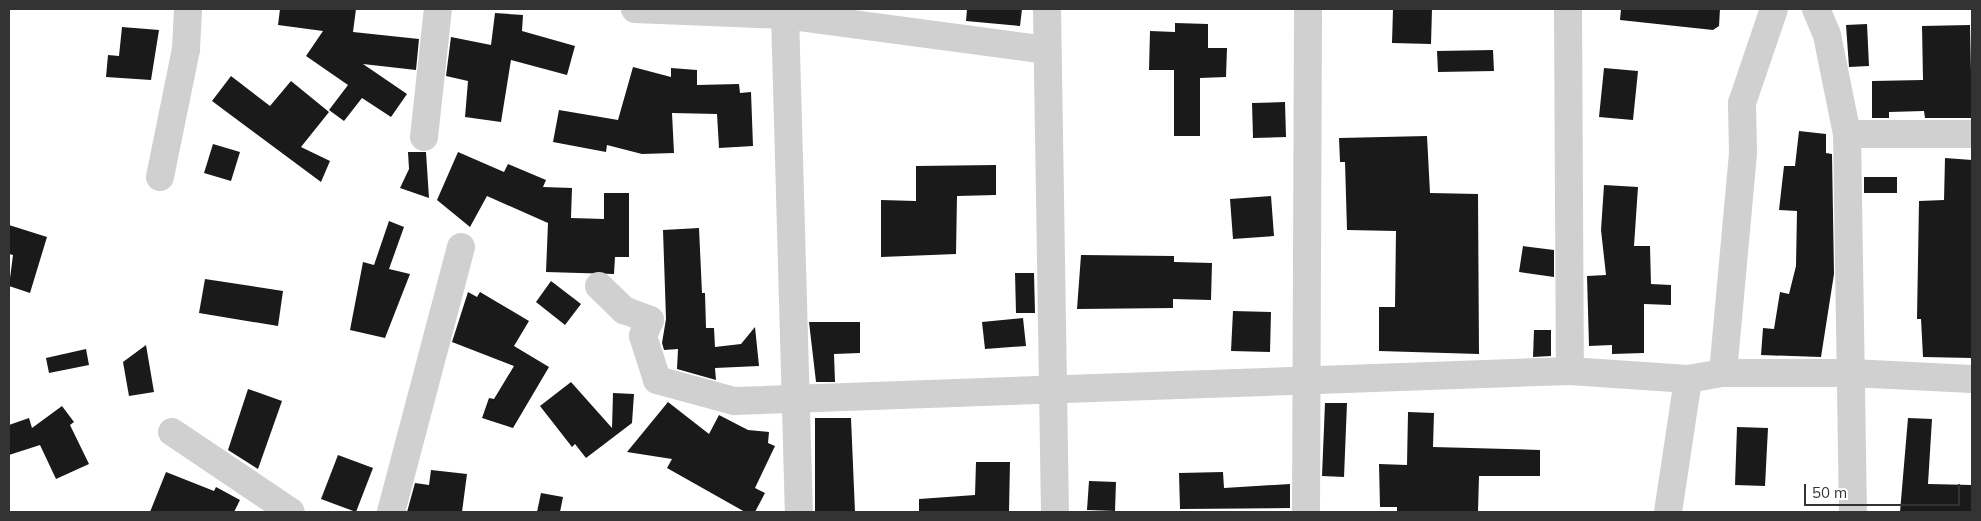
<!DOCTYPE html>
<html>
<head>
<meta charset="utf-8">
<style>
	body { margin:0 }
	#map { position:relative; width:1981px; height:521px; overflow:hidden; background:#fff; font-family:Mulish,sans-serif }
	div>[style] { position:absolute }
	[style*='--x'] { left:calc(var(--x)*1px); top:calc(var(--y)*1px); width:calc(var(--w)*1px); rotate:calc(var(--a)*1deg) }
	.building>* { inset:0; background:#1a1a1a }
	.minor>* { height:28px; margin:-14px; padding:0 14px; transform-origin:14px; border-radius:14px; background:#d0d0d0 }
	span { translate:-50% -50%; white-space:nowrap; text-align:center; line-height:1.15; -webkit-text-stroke:5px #fff; paint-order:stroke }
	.frame { position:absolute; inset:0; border:10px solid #333; pointer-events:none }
	.scale { position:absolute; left:1804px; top:484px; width:156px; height:22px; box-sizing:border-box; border:2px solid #333; border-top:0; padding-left:6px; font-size:15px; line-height:18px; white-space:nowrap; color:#333; -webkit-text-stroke:4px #fff; paint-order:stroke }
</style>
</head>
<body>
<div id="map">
	<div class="building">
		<i style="clip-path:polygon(280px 9px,356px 9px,353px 32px,419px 39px,416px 70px,363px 64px,407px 94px,391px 117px,362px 98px,344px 121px,329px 110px,348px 85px,306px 56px,323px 31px,278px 25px)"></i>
		<i style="clip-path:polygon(967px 9px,1022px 9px,1020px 26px,966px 21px)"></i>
		<i style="clip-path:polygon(1393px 9px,1432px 9px,1431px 44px,1392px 43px)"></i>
		<i style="clip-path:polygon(1621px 9px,1720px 9px,1719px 26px,1713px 30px,1620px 20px)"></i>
		<i style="clip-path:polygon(495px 13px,523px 15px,522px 31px,575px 46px,567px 75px,511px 60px,501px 122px,465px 117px,468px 81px,446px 76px,451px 37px,491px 45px)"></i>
		<i style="clip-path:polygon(1175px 23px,1208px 24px,1208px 48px,1227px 48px,1226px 77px,1200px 78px,1200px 136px,1174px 136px,1174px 70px,1149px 70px,1150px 31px,1175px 32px)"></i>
		<i style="clip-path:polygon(1867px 24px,1869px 66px,1849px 67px,1846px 25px)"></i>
		<i style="clip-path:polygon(1970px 25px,1972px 118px,1925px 118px,1924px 111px,1889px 112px,1889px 118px,1872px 118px,1872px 81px,1923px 80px,1922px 26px)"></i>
		<i style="clip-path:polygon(122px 27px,159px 30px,151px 80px,106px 77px,108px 55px,119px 56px)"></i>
		<i style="clip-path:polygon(1493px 50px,1494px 71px,1438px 72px,1437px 51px)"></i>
		<i style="clip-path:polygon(633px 67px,671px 77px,671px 68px,697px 70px,697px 85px,739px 84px,740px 93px,751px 92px,753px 146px,719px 148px,717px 114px,672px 113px,674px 153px,642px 154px,607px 145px,606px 152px,553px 142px,559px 110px,618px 120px)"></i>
		<i style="clip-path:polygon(1604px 68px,1638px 71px,1633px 120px,1599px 117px)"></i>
		<i style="clip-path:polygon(231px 76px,270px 106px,291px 81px,329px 112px,301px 147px,330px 161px,321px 182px,212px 101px)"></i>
		<i style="clip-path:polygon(1285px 102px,1286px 137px,1253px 138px,1252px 103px)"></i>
		<i style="clip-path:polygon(1799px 131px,1826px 134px,1826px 153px,1832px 154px,1834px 274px,1821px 357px,1761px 355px,1763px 328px,1774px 329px,1780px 292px,1789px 294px,1796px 266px,1797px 211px,1779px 210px,1784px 166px,1795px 166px)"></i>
		<i style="clip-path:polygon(1427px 136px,1430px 193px,1478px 194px,1479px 354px,1379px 351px,1379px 307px,1395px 307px,1396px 231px,1347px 230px,1345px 162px,1340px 162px,1339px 138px)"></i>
		<i style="clip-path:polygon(213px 144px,240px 152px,231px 181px,204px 173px)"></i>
		<i style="clip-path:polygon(408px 152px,426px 152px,429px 198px,400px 188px,409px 169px)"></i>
		<i style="clip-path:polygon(458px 152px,504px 172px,508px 164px,546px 180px,543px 187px,572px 188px,571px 218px,604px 219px,604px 193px,629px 193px,629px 257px,615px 257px,614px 274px,546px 272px,548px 223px,487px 196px,470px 227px,437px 200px)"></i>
		<i style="clip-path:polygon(1945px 158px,1972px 160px,1972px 358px,1923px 357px,1921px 319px,1917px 319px,1919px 201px,1944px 200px)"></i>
		<i style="clip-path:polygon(996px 165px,996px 195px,957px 196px,956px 254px,881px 257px,881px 200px,916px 201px,916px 166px)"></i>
		<i style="clip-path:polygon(1864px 177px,1897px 177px,1897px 193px,1864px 193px)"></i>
		<i style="clip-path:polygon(1604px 185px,1638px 187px,1634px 246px,1650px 246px,1651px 284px,1671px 285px,1671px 305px,1644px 304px,1644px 353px,1612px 354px,1612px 345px,1589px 346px,1587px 276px,1606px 275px,1601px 230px)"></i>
		<i style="clip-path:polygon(1271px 196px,1274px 236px,1233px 239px,1230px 199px)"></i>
		<i style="clip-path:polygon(389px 221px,404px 227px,389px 269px,410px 274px,385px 338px,350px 330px,363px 262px,374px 265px)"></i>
		<i style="clip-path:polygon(9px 225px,47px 237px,30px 293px,9px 286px,13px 255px,9px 254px)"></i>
		<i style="clip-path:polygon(699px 228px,702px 293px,705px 293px,706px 328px,714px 328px,715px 347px,741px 344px,755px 327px,759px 366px,715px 368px,716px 380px,677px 369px,678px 349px,664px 350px,662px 343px,666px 319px,663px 230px)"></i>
		<i style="clip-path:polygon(1523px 246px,1554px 250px,1554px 277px,1519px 272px)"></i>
		<i style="clip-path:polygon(1081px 255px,1174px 256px,1174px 262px,1212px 263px,1211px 300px,1173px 299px,1173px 308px,1077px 309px)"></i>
		<i style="clip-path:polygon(1015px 273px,1034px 273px,1035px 313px,1016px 313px)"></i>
		<i style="clip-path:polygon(205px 279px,283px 291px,278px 326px,199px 313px)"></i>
		<i style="clip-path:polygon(551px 281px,581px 304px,565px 325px,536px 302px)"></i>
		<i style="clip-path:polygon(468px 292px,477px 297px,480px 292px,529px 321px,514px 346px,549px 367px,513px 428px,482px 418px,489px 398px,494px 399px,514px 366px,452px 342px)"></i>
		<i style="clip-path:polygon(1233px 311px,1271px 312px,1270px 352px,1231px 351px)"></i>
		<i style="clip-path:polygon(1023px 318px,1026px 346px,985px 349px,982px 322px)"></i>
		<i style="clip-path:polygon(809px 322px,860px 322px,860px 353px,834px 354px,835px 382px,816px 382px)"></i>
		<i style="clip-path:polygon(1534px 330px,1551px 330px,1551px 356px,1533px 357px)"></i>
		<i style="clip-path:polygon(146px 345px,154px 392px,129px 396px,123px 362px)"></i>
		<i style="clip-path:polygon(86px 349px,89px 365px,49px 373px,46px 358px)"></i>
		<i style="clip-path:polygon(571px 382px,612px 428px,613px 393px,634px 394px,632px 423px,586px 458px,575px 444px,572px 447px,540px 406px)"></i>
		<i style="clip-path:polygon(248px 389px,282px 401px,258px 469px,228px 450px)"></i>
		<i style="clip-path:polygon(668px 402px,709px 434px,719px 415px,748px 430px,769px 432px,768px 443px,775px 446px,755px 488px,765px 493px,755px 512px,745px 512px,667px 468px,672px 459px,627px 452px)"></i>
		<i style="clip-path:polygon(1325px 403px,1347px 403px,1344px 477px,1322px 476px)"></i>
		<i style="clip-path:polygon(62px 406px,74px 422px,70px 425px,89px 464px,56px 479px,40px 445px,9px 455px,9px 425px,29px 418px,32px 428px)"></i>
		<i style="clip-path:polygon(1408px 412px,1434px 413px,1433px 447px,1540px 450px,1540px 476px,1479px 476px,1478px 512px,1397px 512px,1397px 507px,1380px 507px,1379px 464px,1407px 465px)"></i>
		<i style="clip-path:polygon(815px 418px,851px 418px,855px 512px,815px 512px)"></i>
		<i style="clip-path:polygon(1908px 418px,1932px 419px,1928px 484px,1972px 485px,1972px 512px,1900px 512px)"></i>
		<i style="clip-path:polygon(1737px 427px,1768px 428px,1765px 486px,1735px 485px)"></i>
		<i style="clip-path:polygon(338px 455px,373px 468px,356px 512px,321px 499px)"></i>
		<i style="clip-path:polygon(976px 462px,1010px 462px,1009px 512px,919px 512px,919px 499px,975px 495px)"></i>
		<i style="clip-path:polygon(431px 470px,467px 474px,462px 512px,407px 512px,415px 483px,429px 485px)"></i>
		<i style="clip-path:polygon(166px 472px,214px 491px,216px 487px,240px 500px,234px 512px,150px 512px)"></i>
		<i style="clip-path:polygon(1223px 472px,1224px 488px,1290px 484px,1290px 508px,1180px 509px,1179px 473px)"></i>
		<i style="clip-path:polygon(1089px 481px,1116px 482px,1115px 511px,1087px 510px)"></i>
		<i style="clip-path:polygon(541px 493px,563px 497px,560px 512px,537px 512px)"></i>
	</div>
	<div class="minor">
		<i style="--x:635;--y:9;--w:150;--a:2.3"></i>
		<i style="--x:785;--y:15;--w:265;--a:7.6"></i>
		<i style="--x:1047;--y:9;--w:503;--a:89.09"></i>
		<i style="--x:1568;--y:9;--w:362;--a:89.7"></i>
		<i style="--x:1816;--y:9;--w:28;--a:67"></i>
		<i style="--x:1827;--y:35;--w:101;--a:78.6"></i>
		<i style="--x:1847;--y:134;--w:378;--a:89.1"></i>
		<i style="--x:785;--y:15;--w:497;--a:88.4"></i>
		<i style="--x:1847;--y:134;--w:125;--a:0"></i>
		<i style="--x:424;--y:137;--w:129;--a:-83.8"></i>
		<i style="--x:160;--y:177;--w:131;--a:-78.5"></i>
		<i style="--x:186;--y:49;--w:40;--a:-87.1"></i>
		<i style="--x:599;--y:286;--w:35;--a:44"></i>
		<i style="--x:624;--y:310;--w:28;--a:21"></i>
		<i style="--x:650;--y:320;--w:17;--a:114"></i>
		<i style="--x:643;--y:336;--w:46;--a:72.3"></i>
		<i style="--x:657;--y:380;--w:80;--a:15.3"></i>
		<i style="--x:734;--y:401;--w:837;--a:-2.06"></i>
		<i style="--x:1570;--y:371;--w:118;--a:3.9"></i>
		<i style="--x:1688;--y:379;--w:36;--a:-10"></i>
		<i style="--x:1723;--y:373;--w:128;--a:0"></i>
		<i style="--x:1851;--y:373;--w:121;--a:2.8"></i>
		<i style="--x:1723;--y:373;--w:222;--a:-84.8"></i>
		<i style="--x:1743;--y:152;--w:49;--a:-91.2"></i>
		<i style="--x:1742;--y:103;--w:99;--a:-71.2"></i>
		<i style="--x:172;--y:432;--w:143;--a:33.9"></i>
		<i style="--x:391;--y:512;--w:274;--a:-75.2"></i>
		<i style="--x:1306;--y:512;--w:503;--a:-89.77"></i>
		<i style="--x:1668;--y:512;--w:134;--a:-81.4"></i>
	</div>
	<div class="frame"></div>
	<div class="scale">50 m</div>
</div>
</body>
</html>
